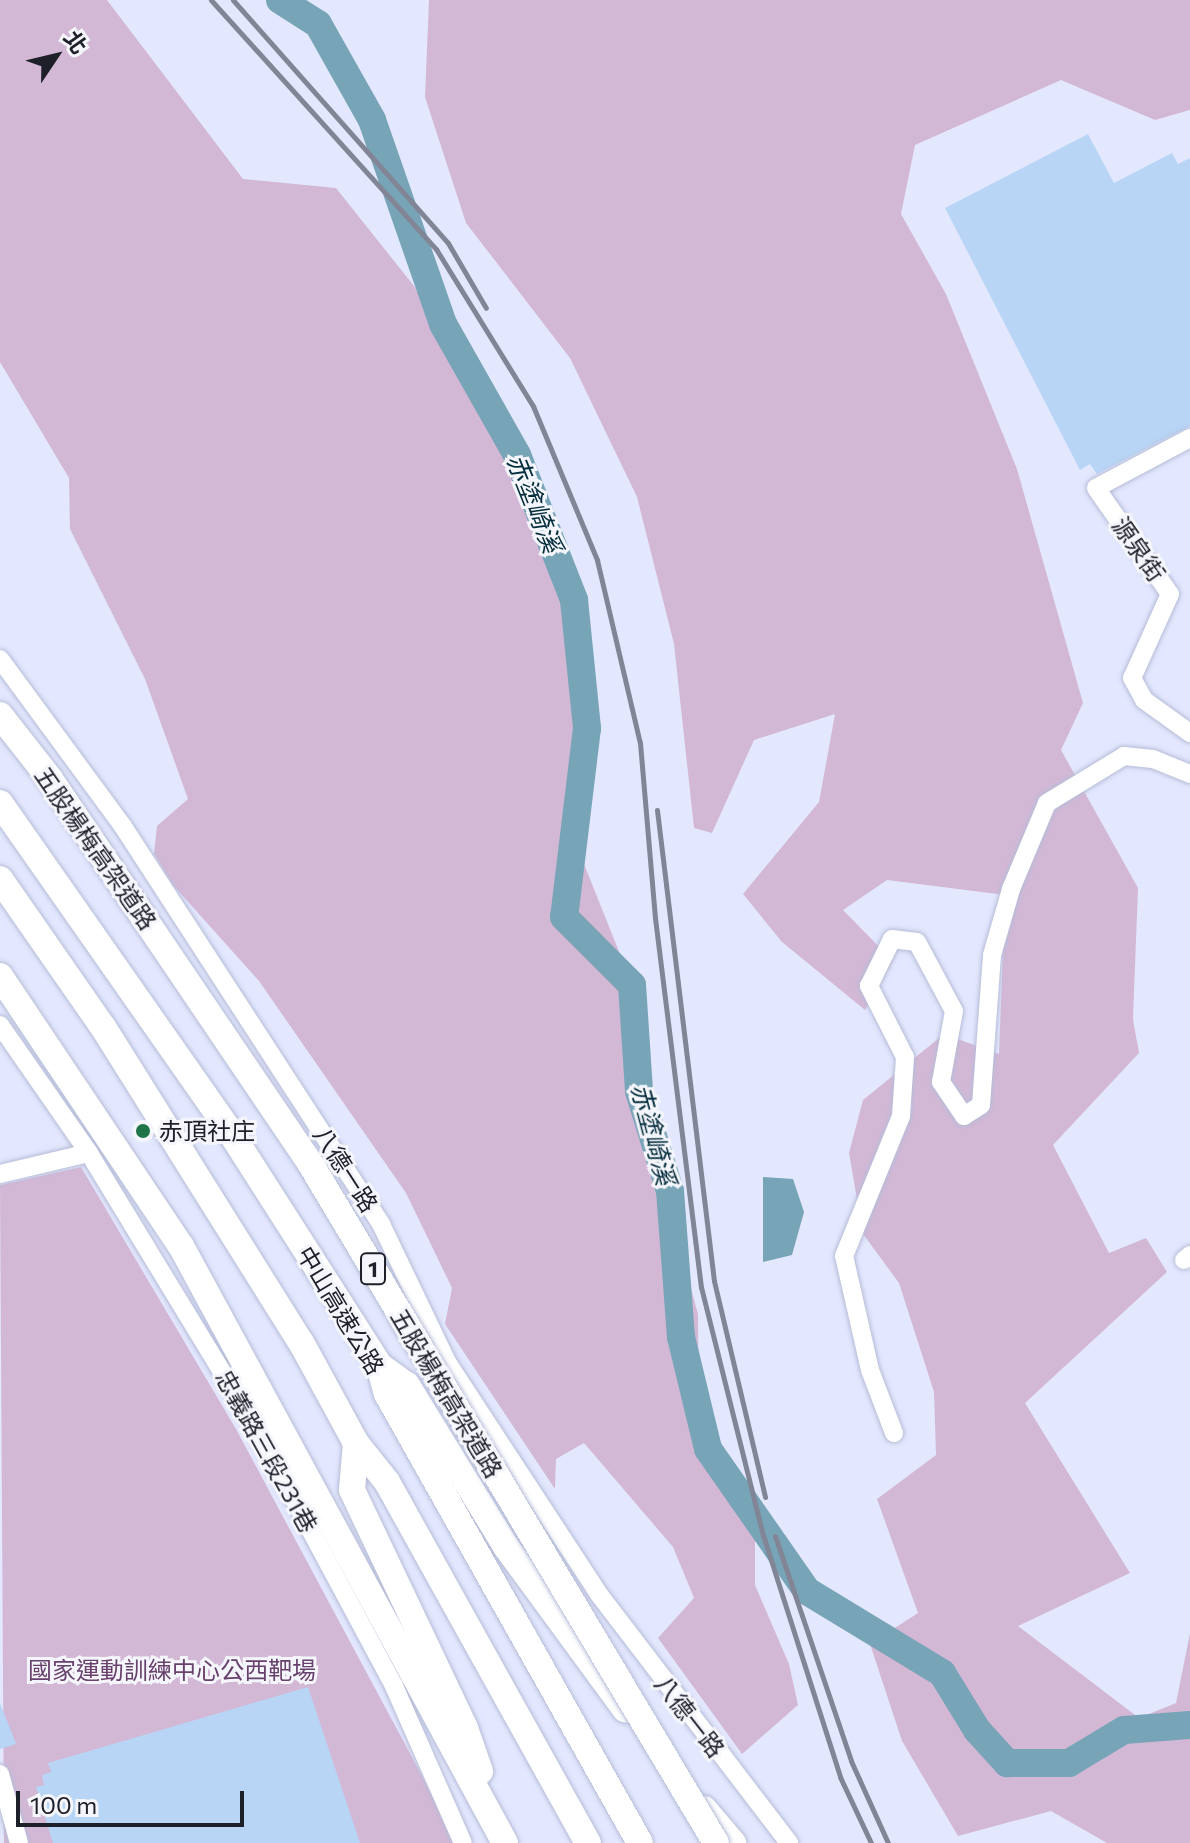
<!DOCTYPE html>
<html>
<head>
<meta charset="utf-8">
<style>
	body { margin:0 }
	#map { position:relative; width:1190px; height:1843px; overflow:hidden; background:#e3e8fe; font-family:Commissioner,"Noto Sans TC",sans-serif }
	div>[style] { position:absolute }
	[style*='--x'] { left:calc(var(--x)*1px); top:calc(var(--y)*1px); width:calc(var(--w)*1px); rotate:calc(var(--a)*1deg) }
	.green>* { inset:0; background:#d3b8d6 }
	.water>* { inset:0; background:#78a4b7 }
	.river>* { height:28px; margin:-14px; padding:0 14px; transform-origin:14px; border-radius:14px; background:#78a4b7 }
	.building>* { inset:0; background:#b8d5f6 }
	.roads { filter:drop-shadow(0 0 2px #b6bcd7) drop-shadow(0 0 2px #b6bcd7) }
	.minor>* { height:18px; margin:-9px; padding:0 9px; transform-origin:9px; border-radius:9px; background:#fff }
	.highway>* { height:26px; margin:-13px; padding:0 13px; transform-origin:13px; border-radius:13px; background:#fff }
	.rail>* { height:5px; margin:-2.5px; padding:0 2.5px; transform-origin:2.5px; border-radius:2.5px; background:#818595 }
	.bridges { filter:drop-shadow(0 0 2px #b6bcd7) drop-shadow(0 0 2px #b6bcd7) }
	.highway-bridge>* { height:26px; margin:-13px; padding:0 13px; transform-origin:13px; border-radius:13px; background:#fff }
	.dots>* { width:22px; height:22px; translate:-50% -50%; box-sizing:border-box; border:4px solid #f5f6fc; border-radius:50% }
	span { translate:-50% -50%; white-space:nowrap; text-align:center; line-height:1.15; -webkit-text-stroke:6px #f5f6fc; paint-order:stroke }
	.shield-label span { padding:2px 6px; background:#f5f6fc; border:2px solid; border-radius:6px; -webkit-text-stroke-width:0 }
	.shield-label { font-size:22px; color:#1d1f29; font-weight:700 }
	.street-label { font-size:24px; color:#1d1f29 }
	.poi-label { font-size:24px; color:#1d1f29 }
	.left { translate:0 -50%; text-align:left }
	.park-label { font-size:24px; color:#68416d }
	.water-label { font-size:26px; color:#052e3d; font-style:italic }
	.north { position:absolute; left:16px; top:16px; width:80px; height:80px; -webkit-text-stroke:6px #f5f6fc; paint-order:stroke; rotate:55deg; font-size:22px; font-weight:700; line-height:32px; text-align:center; color:#1d1f29 }
	.north::after { content:''; display:block; margin:auto; width:28px; height:36px; background:#1d1f29; clip-path:polygon(50% 0,100% 100%,50% 72%,0 100%) }
	.scale { position:absolute; left:16px; top:1791px; width:228px; height:36px; box-sizing:border-box; border:4px solid #1d1f29; border-top:0; padding-left:10px; font-size:24px; line-height:28px; white-space:nowrap; color:#1d1f29; -webkit-text-stroke:6px #f5f6fc; paint-order:stroke }
</style>
</head>
<body>
<div id="map">
	<div class="green">
		<i style="clip-path:polygon(0 0,107px 0,243px 179px,336px 188px,414px 286px,516px 469px,585px 651px,578px 849px,624px 964px,661px 1179px,698px 1314px,699px 1445px,755px 1511px,755px 1585px,789px 1664px,798px 1705px,742px 1754px,658px 1638px,694px 1598px,673px 1547px,584px 1443px,556px 1459px,555px 1489px,445px 1324px,452px 1288px,406px 1193px,259px 981px,173px 885px,154px 854px,157px 826px,188px 799px,145px 679px,70px 529px,69px 478px,0 362px)"></i>
		<i style="clip-path:polygon(429px 0,1190px 0,1190px 110px,1155px 120px,1061px 80px,915px 145px,901px 214px,946px 294px,1017px 469px,1083px 703px,1061px 750px,1138px 888px,1133px 1019px,1139px 1053px,1053px 1145px,1109px 1253px,1146px 1238px,1167px 1272px,1025px 1403px,1130px 1573px,1018px 1626px,1139px 1718px,1176px 1703px,1190px 1633px,1190px 1843px,1107px 1843px,1051px 1811px,958px 1836px,902px 1741px,870px 1644px,918px 1613px,877px 1499px,936px 1455px,934px 1392px,899px 1283px,863px 1234px,849px 1153px,863px 1100px,944px 1034px,999px 1054px,1005px 895px,887px 880px,843px 910px,893px 961px,865px 1010px,782px 942px,743px 894px,819px 802px,835px 714px,754px 740px,712px 833px,694px 828px,674px 644px,637px 497px,570px 358px,466px 223px,425px 97px)"></i>
		<i style="clip-path:polygon(81px 1167px,236px 1429px,458px 1843px,4px 1843px,0 1185px)"></i>
	</div>
	<div class="water">
		<i style="clip-path:polygon(763px 1177px,793px 1179px,804px 1212px,792px 1255px,763px 1262px)"></i>
	</div>
	<div class="river">
		<i style="--x:280;--y:0;--w:45;--a:32.3"></i>
		<i style="--x:318;--y:24;--w:110;--a:60.6"></i>
		<i style="--x:372;--y:120;--w:216;--a:70.8"></i>
		<i style="--x:443;--y:324;--w:150;--a:60.5"></i>
		<i style="--x:517;--y:455;--w:156;--a:68.5"></i>
		<i style="--x:574;--y:600;--w:129;--a:84.2"></i>
		<i style="--x:587;--y:728;--w:190;--a:96.9"></i>
		<i style="--x:564;--y:917;--w:96;--a:45"></i>
		<i style="--x:632;--y:985;--w:106;--a:86.2"></i>
		<i style="--x:639;--y:1091;--w:105;--a:72.8"></i>
		<i style="--x:670;--y:1191;--w:146;--a:85.7"></i>
		<i style="--x:681;--y:1337;--w:115;--a:76.4"></i>
		<i style="--x:708;--y:1449;--w:173;--a:55.1"></i>
		<i style="--x:807;--y:1591;--w:158;--a:31.3"></i>
		<i style="--x:942;--y:1673;--w:67;--a:58.4"></i>
		<i style="--x:977;--y:1730;--w:45;--a:47.7"></i>
		<i style="--x:1007;--y:1763;--w:62;--a:0"></i>
		<i style="--x:1069;--y:1763;--w:64;--a:-31"></i>
		<i style="--x:1124;--y:1730;--w:66;--a:-4.3"></i>
	</div>
	<div class="building">
		<i style="clip-path:polygon(1088px 134px,1114px 183px,1172px 153px,1178px 164px,1190px 158px,1190px 426px,1097px 474px,1090px 464px,1080px 470px,945px 208px)"></i>
		<i style="clip-path:polygon(308px 1687px,360px 1843px,53px 1843px,36px 1787px,44px 1785px,42px 1775px,51px 1772px,48px 1763px)"></i>
		<i style="clip-path:polygon(0 1703px,16px 1744px,0 1749px)"></i>
	</div>
	<div class="roads">
		<div class="minor">
			<i style="--x:1190;--y:438;--w:106;--a:152"></i>
			<i style="--x:1096;--y:488;--w:129;--a:55.1"></i>
			<i style="--x:1170;--y:594;--w:92;--a:114.3"></i>
			<i style="--x:1132;--y:678;--w:25;--a:61"></i>
			<i style="--x:1144;--y:700;--w:57;--a:35.7"></i>
			<i style="--x:0;--y:659;--w:206;--a:53.7"></i>
			<i style="--x:122;--y:825;--w:476;--a:57"></i>
			<i style="--x:381;--y:1224;--w:153;--a:64.4"></i>
			<i style="--x:447;--y:1362;--w:276;--a:56.8"></i>
			<i style="--x:598;--y:1593;--w:315;--a:52.6"></i>
			<i style="--x:0;--y:1025;--w:156;--a:55.2"></i>
			<i style="--x:89;--y:1153;--w:314;--a:58.7"></i>
			<i style="--x:252;--y:1421;--w:301;--a:61.8"></i>
			<i style="--x:394;--y:1686;--w:171;--a:66.3"></i>
			<i style="--x:0;--y:1174;--w:91;--a:-13.3"></i>
			<i style="--x:1184;--y:1260;--w:8;--a:-40"></i>
			<i style="--x:894;--y:1433;--w:67;--a:-110.9"></i>
			<i style="--x:870;--y:1370;--w:117;--a:-102.8"></i>
			<i style="--x:844;--y:1256;--w:151;--a:-67.8"></i>
			<i style="--x:901;--y:1116;--w:59;--a:-86.1"></i>
			<i style="--x:905;--y:1057;--w:80;--a:-116.9"></i>
			<i style="--x:869;--y:986;--w:52;--a:-63.9"></i>
			<i style="--x:892;--y:939;--w:25;--a:7"></i>
			<i style="--x:917;--y:942;--w:78;--a:61.8"></i>
			<i style="--x:954;--y:1011;--w:72;--a:100.4"></i>
			<i style="--x:941;--y:1082;--w:41;--a:55.9"></i>
			<i style="--x:964;--y:1116;--w:20;--a:-33"></i>
			<i style="--x:981;--y:1105;--w:150;--a:-85.8"></i>
			<i style="--x:992;--y:955;--w:69;--a:-73.9"></i>
			<i style="--x:1011;--y:889;--w:93;--a:-67.3"></i>
			<i style="--x:1047;--y:803;--w:90;--a:-31.4"></i>
			<i style="--x:1124;--y:756;--w:29;--a:6"></i>
			<i style="--x:1153;--y:759;--w:40;--a:22"></i>
			<i style="--x:0;--y:1774;--w:72;--a:74.6"></i>
		</div>
		<div class="highway">
			<i style="--x:0;--y:803;--w:396;--a:55"></i>
			<i style="--x:227;--y:1127;--w:282;--a:57.4"></i>
			<i style="--x:379;--y:1365;--w:30;--a:75"></i>
			<i style="--x:387;--y:1394;--w:515;--a:60.6"></i>
			<i style="--x:0;--y:879;--w:180;--a:55.2"></i>
			<i style="--x:103;--y:1027;--w:374;--a:57.9"></i>
			<i style="--x:302;--y:1344;--w:113;--a:61.4"></i>
			<i style="--x:356;--y:1443;--w:50;--a:51.5"></i>
			<i style="--x:387;--y:1482;--w:413;--a:60.9"></i>
			<i style="--x:0;--y:976;--w:325;--a:56.2"></i>
			<i style="--x:181;--y:1246;--w:679;--a:61.51"></i>
			<i style="--x:379;--y:1365;--w:34;--a:36"></i>
			<i style="--x:407;--y:1385;--w:191;--a:58.5"></i>
			<i style="--x:507;--y:1548;--w:200;--a:53.8"></i>
			<i style="--x:356;--y:1443;--w:47;--a:94.9"></i>
			<i style="--x:352;--y:1490;--w:263;--a:64.6"></i>
			<i style="--x:465;--y:1728;--w:46;--a:70.8"></i>
			<i style="--x:704;--y:1809;--w:45;--a:49.5"></i>
		</div>
	</div>
	<div class="rail">
		<i style="--x:211;--y:0;--w:336;--a:47.9"></i>
		<i style="--x:436;--y:249;--w:185;--a:58.3"></i>
		<i style="--x:533;--y:406;--w:167;--a:67.4"></i>
		<i style="--x:597;--y:560;--w:188;--a:76.8"></i>
		<i style="--x:640;--y:743;--w:176;--a:85.1"></i>
		<i style="--x:655;--y:918;--w:372;--a:82.9"></i>
		<i style="--x:701;--y:1287;--w:256;--a:76"></i>
		<i style="--x:763;--y:1535;--w:254;--a:72.3"></i>
		<i style="--x:840;--y:1777;--w:73;--a:64.8"></i>
		<i style="--x:233;--y:0;--w:324;--a:48.5"></i>
		<i style="--x:448;--y:243;--w:75;--a:59.7"></i>
		<i style="--x:657;--y:810;--w:474;--a:83.1"></i>
		<i style="--x:714;--y:1281;--w:222;--a:76.7"></i>
		<i style="--x:775;--y:1536;--w:237;--a:71.3"></i>
		<i style="--x:851;--y:1761;--w:90;--a:65.7"></i>
	</div>
	<div class="bridges">
		<div class="highway-bridge">
			<i style="--x:0;--y:715;--w:81;--a:52"></i>
			<i style="--x:50;--y:779;--w:464;--a:55.9"></i>
			<i style="--x:310;--y:1163;--w:792;--a:59.16"></i>
		</div>
	</div>
	<div class="dots">
		<i style="left:143px;top:1131px;background:#207548"></i>
	</div>
	<div class="shield-label">
		<span style="left:373px;top:1269px">1</span>
	</div>
	<div class="street-label">
		<span style="left:1139px;top:549px;rotate:55deg">源泉街</span>
		<span style="left:96px;top:848px;rotate:55deg">五股楊梅高架道路</span>
		<span style="left:346px;top:1169px;rotate:57deg">八德一路</span>
		<span style="left:341px;top:1310px;rotate:59deg">中山高速公路</span>
		<span style="left:447px;top:1393px;rotate:59deg">五股楊梅高架道路</span>
		<span style="left:267px;top:1451px;rotate:61deg">忠義路三段231巷</span>
		<span style="left:690px;top:1716px;rotate:52deg">八德一路</span>
	</div>
	<div class="poi-label">
		<span class="left" style="left:159px;top:1131px">赤頂社庄</span>
	</div>
	<div class="park-label">
		<span style="left:172px;top:1670px">國家運動訓練中心公西靶場</span>
	</div>
	<div class="water-label">
		<span style="left:535px;top:503px;rotate:68deg">赤塗崎溪</span>
		<span style="left:654px;top:1134px;rotate:75deg">赤塗崎溪</span>
	</div>
	<div class="north">北</div>
	<div class="scale">100 m</div>
</div>
</body>
</html>
